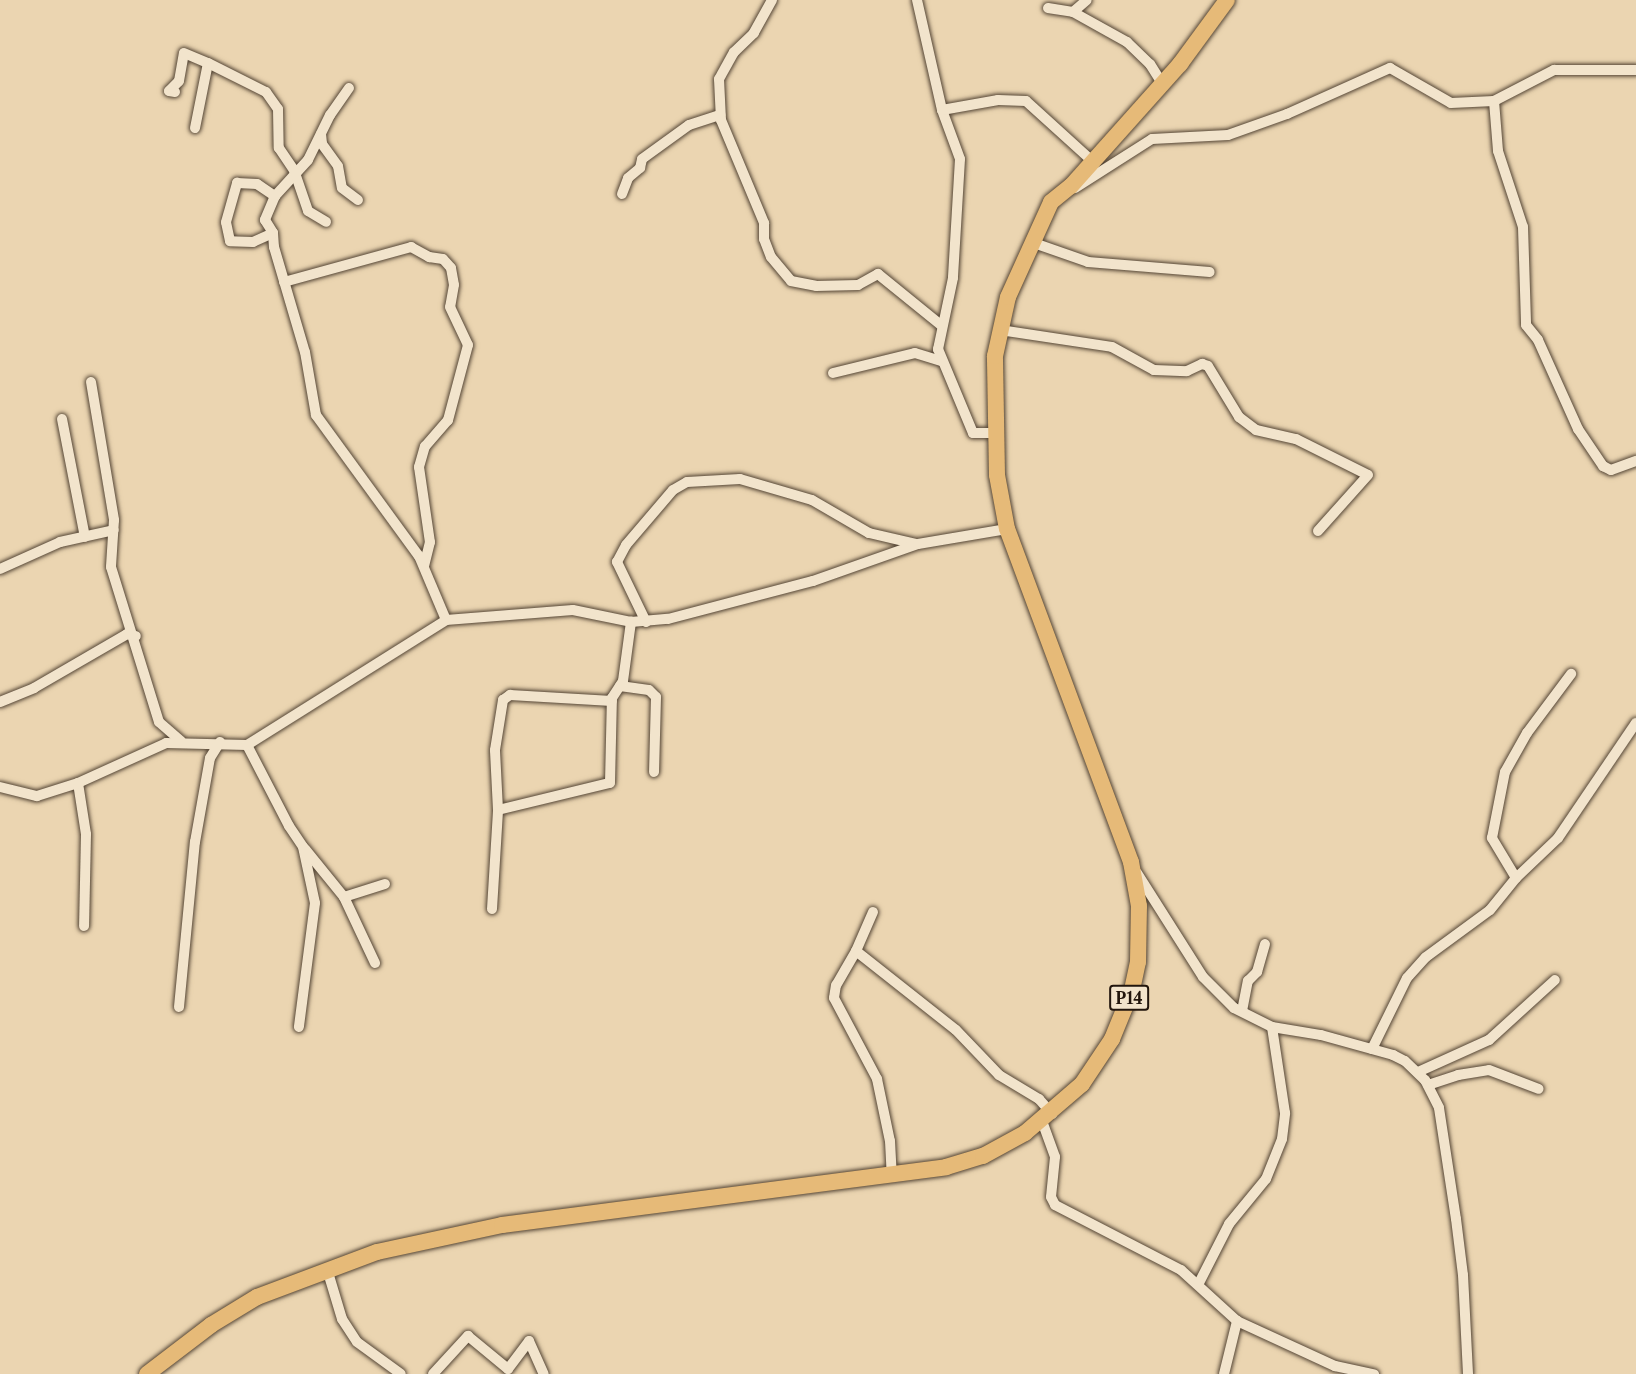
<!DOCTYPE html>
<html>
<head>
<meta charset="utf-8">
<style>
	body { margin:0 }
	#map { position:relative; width:1636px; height:1374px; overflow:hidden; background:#ebd5b1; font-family:"Libre Caslon Text",serif }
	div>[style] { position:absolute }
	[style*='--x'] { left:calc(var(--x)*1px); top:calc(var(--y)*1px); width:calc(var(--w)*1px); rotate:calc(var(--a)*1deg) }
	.roads { filter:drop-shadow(0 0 2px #544535) drop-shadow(0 0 2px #544535) }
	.minor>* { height:10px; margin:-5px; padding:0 5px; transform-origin:5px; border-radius:5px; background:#f2e4cc }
	.primary>* { height:16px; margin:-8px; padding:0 8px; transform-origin:8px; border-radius:8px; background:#e6ba78 }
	span { translate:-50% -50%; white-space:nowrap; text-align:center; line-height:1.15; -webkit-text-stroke:4.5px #f2e4cc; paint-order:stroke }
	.shield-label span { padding:2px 4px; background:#f2e4cc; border:2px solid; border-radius:4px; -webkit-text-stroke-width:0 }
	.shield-label { font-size:16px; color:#21150c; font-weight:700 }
</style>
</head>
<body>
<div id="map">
	<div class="roads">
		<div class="minor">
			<i style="--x:772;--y:0;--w:38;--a:119"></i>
			<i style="--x:754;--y:33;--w:28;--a:136"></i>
			<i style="--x:734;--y:52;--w:31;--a:119"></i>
			<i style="--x:719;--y:79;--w:41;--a:87.2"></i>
			<i style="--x:721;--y:120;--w:112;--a:67.3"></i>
			<i style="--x:764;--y:223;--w:16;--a:90"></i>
			<i style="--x:764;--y:239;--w:19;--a:69"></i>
			<i style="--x:771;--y:257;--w:31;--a:50"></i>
			<i style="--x:791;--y:281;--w:25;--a:11"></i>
			<i style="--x:816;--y:286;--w:42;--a:-1.4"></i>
			<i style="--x:858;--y:285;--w:23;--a:-29"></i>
			<i style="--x:878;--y:274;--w:82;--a:39.1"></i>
			<i style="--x:917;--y:0;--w:113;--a:77.2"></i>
			<i style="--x:942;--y:110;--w:52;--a:69.8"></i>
			<i style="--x:960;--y:159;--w:119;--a:93.4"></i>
			<i style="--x:953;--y:278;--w:73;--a:101.9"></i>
			<i style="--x:938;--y:349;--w:91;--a:67.4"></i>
			<i style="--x:973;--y:433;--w:22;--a:0"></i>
			<i style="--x:1048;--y:8;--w:25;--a:9"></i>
			<i style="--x:1073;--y:12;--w:62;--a:29.1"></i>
			<i style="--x:1127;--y:42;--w:32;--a:44"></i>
			<i style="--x:1150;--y:64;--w:22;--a:58"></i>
			<i style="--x:1073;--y:12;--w:18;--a:-41"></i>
			<i style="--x:349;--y:88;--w:33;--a:125"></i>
			<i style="--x:330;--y:115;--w:50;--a:116.1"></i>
			<i style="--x:308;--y:160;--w:49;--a:132.5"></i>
			<i style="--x:275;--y:196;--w:26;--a:113"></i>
			<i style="--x:265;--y:220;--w:15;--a:58"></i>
			<i style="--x:273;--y:233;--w:14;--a:86"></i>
			<i style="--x:274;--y:247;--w:109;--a:73.6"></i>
			<i style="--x:305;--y:352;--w:64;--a:80.1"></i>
			<i style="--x:316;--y:415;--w:175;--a:53.9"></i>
			<i style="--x:419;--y:556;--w:69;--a:67.1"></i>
			<i style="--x:175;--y:92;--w:6;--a:-171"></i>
			<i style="--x:169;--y:91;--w:14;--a:-45"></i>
			<i style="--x:179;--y:81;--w:28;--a:-80"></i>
			<i style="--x:184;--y:53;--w:26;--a:23"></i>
			<i style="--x:1494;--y:101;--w:50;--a:85.4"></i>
			<i style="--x:1498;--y:151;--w:80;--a:71.8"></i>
			<i style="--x:1523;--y:227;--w:98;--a:88.2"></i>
			<i style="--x:1526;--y:325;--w:19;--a:51"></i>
			<i style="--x:1538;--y:340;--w:98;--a:65.8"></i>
			<i style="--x:1578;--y:429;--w:45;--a:56"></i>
			<i style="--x:1603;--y:466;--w:9;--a:27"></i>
			<i style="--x:1611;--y:470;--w:27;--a:-20"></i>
			<i style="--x:942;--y:110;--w:57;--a:-10.1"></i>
			<i style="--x:998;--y:100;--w:28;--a:2"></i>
			<i style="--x:1026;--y:101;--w:88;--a:42.2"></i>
			<i style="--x:195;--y:128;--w:66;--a:-78.7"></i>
			<i style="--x:208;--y:63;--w:65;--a:26.6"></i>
			<i style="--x:266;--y:92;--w:21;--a:55"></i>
			<i style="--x:278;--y:109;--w:39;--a:89"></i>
			<i style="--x:279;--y:148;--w:27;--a:56"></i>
			<i style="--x:294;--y:170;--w:43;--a:71.1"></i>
			<i style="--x:308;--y:211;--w:21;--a:31"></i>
			<i style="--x:321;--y:134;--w:10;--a:84"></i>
			<i style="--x:322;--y:144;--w:27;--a:54"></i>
			<i style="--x:338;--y:166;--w:22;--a:80"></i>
			<i style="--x:342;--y:188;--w:20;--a:37"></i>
			<i style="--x:1075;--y:188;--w:91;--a:-32.5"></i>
			<i style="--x:1152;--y:139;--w:76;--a:-3"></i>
			<i style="--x:1228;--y:135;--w:63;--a:-19.6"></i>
			<i style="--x:1287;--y:114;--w:113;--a:-24.1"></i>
			<i style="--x:1390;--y:68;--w:70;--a:29.8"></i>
			<i style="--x:1451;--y:103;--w:43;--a:-2.7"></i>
			<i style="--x:1494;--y:101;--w:68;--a:-27.3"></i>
			<i style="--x:1554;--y:70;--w:82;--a:0"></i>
			<i style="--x:622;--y:194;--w:17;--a:-69"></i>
			<i style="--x:628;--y:178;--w:16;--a:-40"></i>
			<i style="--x:640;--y:168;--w:9;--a:-77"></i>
			<i style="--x:642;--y:159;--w:58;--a:-35.9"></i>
			<i style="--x:689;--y:125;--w:33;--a:-18"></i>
			<i style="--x:273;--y:233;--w:22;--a:156"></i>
			<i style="--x:253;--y:242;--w:23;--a:-178"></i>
			<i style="--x:230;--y:241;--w:19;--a:-102"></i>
			<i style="--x:226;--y:222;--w:41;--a:-74.2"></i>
			<i style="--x:237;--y:183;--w:20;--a:3"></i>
			<i style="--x:257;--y:184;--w:22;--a:34"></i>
			<i style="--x:1031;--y:242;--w:60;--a:19.3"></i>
			<i style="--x:1088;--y:262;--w:122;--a:4.7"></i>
			<i style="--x:284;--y:282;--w:132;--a:-15.4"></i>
			<i style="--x:411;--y:247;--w:21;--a:29"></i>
			<i style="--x:429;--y:257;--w:14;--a:8"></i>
			<i style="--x:443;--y:259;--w:12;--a:48"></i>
			<i style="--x:451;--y:268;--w:17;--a:80"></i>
			<i style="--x:454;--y:285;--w:22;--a:100"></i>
			<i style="--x:450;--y:307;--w:42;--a:64.7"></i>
			<i style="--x:468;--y:345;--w:78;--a:104.9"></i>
			<i style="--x:448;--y:420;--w:35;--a:131"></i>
			<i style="--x:425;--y:446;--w:22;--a:106"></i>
			<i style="--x:419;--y:467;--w:76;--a:81.7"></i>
			<i style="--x:430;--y:542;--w:25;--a:104"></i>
			<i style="--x:1000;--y:330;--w:113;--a:8.6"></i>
			<i style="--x:1112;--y:347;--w:48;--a:28.7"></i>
			<i style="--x:1154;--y:370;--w:33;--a:2"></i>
			<i style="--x:1187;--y:371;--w:17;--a:-25"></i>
			<i style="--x:1202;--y:364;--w:6;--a:18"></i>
			<i style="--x:1208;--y:366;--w:60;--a:58.7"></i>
			<i style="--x:1239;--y:417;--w:21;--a:37"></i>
			<i style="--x:1256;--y:430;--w:41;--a:12.7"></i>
			<i style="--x:1296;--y:439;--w:80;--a:26.6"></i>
			<i style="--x:1368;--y:475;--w:75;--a:131.8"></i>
			<i style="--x:833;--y:373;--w:84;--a:-13.7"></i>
			<i style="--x:915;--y:353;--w:28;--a:17"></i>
			<i style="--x:91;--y:382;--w:140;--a:80.5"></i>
			<i style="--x:114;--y:520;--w:47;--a:93.7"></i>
			<i style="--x:111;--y:567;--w:162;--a:72.8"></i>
			<i style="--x:159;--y:722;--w:29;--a:41"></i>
			<i style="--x:62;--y:419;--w:120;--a:79"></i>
			<i style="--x:0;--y:569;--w:66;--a:-24.2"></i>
			<i style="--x:60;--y:542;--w:55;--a:-12.5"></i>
			<i style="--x:646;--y:622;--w:67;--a:-115.8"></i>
			<i style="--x:617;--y:562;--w:19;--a:-62"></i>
			<i style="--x:626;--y:545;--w:72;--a:-49.5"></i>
			<i style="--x:673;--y:490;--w:16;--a:-30"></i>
			<i style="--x:687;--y:482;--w:53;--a:-3.2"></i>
			<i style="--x:740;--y:479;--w:75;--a:16.3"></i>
			<i style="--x:812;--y:500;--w:66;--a:30.1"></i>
			<i style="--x:869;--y:533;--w:48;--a:13.2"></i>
			<i style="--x:620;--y:686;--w:29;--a:8"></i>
			<i style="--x:649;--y:690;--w:10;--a:45"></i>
			<i style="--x:656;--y:697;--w:75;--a:91.5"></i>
			<i style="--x:0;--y:702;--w:37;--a:-22"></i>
			<i style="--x:34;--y:688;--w:108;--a:-30.1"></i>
			<i style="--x:127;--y:634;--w:9;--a:13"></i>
			<i style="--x:247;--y:745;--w:91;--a:62.6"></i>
			<i style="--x:289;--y:826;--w:25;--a:56"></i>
			<i style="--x:303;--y:847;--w:57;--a:77.9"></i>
			<i style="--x:315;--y:903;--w:125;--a:97.4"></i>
			<i style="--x:78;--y:783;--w:52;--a:81.1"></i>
			<i style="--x:86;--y:834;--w:92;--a:91.2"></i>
			<i style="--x:0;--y:787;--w:38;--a:14"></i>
			<i style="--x:37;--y:796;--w:43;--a:-17.6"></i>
			<i style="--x:78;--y:783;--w:97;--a:-24.4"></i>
			<i style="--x:166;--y:743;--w:81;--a:1.4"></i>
			<i style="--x:247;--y:745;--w:235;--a:-32.1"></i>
			<i style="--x:446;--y:620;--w:127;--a:-4.5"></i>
			<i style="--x:573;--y:610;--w:59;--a:11.7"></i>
			<i style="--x:631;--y:622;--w:37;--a:-5"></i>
			<i style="--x:668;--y:619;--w:150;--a:-14.7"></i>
			<i style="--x:813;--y:581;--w:111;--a:-19.4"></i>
			<i style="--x:918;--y:544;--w:90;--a:-9.6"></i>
			<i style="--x:498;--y:810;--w:60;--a:-92.9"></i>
			<i style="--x:495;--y:750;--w:51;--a:-80.9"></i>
			<i style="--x:503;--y:700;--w:9;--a:-36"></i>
			<i style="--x:510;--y:695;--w:102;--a:3.4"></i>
			<i style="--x:305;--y:849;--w:62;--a:50.9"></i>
			<i style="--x:344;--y:897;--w:73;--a:64.8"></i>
			<i style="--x:1137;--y:873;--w:123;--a:57.6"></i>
			<i style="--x:1203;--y:977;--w:44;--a:45"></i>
			<i style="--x:1234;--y:1008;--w:42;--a:26.6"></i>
			<i style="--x:1272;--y:1027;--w:50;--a:9.3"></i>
			<i style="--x:1321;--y:1035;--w:75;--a:15.5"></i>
			<i style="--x:1393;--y:1055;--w:13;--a:27"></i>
			<i style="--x:1405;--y:1061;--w:28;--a:44"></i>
			<i style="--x:1425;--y:1080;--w:31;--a:63"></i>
			<i style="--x:1439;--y:1108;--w:112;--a:81.3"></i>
			<i style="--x:1456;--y:1219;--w:56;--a:82.9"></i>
			<i style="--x:1463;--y:1275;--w:99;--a:87.1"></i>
			<i style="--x:1516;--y:878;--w:47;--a:-121"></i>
			<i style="--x:1492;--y:838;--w:67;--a:-78.9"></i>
			<i style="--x:1505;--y:772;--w:45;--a:-60.6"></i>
			<i style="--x:1527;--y:733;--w:74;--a:-53.3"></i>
			<i style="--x:344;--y:897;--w:43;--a:-17.6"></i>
			<i style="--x:492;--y:909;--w:99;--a:-86.5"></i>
			<i style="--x:498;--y:810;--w:115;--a:-13.6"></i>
			<i style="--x:610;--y:783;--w:85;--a:-88.7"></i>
			<i style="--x:612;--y:698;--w:20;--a:-57"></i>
			<i style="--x:623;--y:681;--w:60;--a:-82.3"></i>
			<i style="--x:873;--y:912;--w:43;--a:113.6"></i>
			<i style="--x:856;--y:951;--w:39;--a:120"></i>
			<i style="--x:836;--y:985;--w:13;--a:99"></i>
			<i style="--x:834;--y:998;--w:92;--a:62"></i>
			<i style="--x:877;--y:1079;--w:63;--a:78.2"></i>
			<i style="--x:890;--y:1141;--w:35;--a:87"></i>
			<i style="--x:856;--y:951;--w:127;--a:38.3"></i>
			<i style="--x:956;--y:1030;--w:62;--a:46.3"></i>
			<i style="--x:999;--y:1075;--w:47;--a:31"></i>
			<i style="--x:1039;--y:1099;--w:20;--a:49"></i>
			<i style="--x:179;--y:1007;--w:166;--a:-84.5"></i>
			<i style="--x:195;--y:842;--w:85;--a:-79.9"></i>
			<i style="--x:210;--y:758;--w:19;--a:-58"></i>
			<i style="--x:1242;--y:1011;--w:31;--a:-79"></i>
			<i style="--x:1248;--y:981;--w:13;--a:-45"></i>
			<i style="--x:1257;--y:972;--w:29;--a:-74"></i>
			<i style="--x:1372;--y:1049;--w:79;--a:-63.8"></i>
			<i style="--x:1407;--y:978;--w:28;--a:-48"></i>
			<i style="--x:1426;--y:957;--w:79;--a:-36.3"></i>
			<i style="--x:1490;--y:910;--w:41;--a:-50.9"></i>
			<i style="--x:1516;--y:878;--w:58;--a:-43.6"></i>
			<i style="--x:1558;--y:838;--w:139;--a:-55.9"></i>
			<i style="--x:1418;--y:1072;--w:78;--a:-24.3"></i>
			<i style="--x:1489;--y:1040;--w:89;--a:-42.3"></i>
			<i style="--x:1428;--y:1085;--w:32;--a:-18"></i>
			<i style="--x:1458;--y:1075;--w:31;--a:-9"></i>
			<i style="--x:1489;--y:1070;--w:53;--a:20.8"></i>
			<i style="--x:1042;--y:1121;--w:38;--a:70"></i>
			<i style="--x:1055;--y:1157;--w:40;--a:95.7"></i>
			<i style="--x:1051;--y:1197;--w:9;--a:63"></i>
			<i style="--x:1055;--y:1205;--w:142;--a:27.3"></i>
			<i style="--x:1181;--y:1270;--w:76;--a:42.3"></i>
			<i style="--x:1237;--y:1321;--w:108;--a:24.7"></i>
			<i style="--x:1335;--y:1366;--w:40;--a:12"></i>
			<i style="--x:327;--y:1269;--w:52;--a:73.3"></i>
			<i style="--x:342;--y:1319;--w:27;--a:57"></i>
			<i style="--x:357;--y:1342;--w:54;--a:36"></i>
			<i style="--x:1199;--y:1283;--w:66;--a:-63"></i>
			<i style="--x:1229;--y:1224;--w:58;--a:-50.6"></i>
			<i style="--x:1266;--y:1179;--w:43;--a:-68.2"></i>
			<i style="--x:1282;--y:1139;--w:26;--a:-83"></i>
			<i style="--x:1285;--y:1113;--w:87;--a:-98.6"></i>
			<i style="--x:433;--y:1374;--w:52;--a:-47.4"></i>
			<i style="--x:468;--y:1336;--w:52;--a:39.5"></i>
			<i style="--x:508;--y:1369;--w:35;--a:-53"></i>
			<i style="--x:529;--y:1341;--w:36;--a:66"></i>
			<i style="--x:1224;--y:1374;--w:55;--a:-76.2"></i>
		</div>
		<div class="primary">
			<i style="--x:147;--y:1374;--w:81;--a:-37.4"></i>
			<i style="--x:211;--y:1325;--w:54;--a:-31.3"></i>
			<i style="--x:257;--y:1297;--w:128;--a:-20.6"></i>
			<i style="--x:377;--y:1252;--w:128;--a:-12.2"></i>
			<i style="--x:502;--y:1225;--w:448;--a:-7.4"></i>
			<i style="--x:946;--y:1167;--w:39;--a:-17"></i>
			<i style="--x:983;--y:1156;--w:48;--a:-28.7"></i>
			<i style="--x:1025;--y:1133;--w:75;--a:-40.7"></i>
			<i style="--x:1082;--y:1084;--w:54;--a:-56.3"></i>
			<i style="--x:1112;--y:1039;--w:53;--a:-67.8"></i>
			<i style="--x:1132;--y:990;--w:29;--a:-78"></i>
			<i style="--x:1138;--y:962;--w:56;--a:-89"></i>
			<i style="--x:1139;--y:906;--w:45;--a:-100.3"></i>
			<i style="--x:1131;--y:862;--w:355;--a:-110.4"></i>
			<i style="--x:1007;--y:529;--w:55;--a:-100.5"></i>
			<i style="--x:997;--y:475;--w:119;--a:-91"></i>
			<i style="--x:995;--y:356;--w:60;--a:-77.6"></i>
			<i style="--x:1008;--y:297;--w:104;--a:-65.6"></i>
			<i style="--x:1051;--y:202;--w:26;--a:-39"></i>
			<i style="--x:1071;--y:186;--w:164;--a:-48.2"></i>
			<i style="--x:1180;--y:64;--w:79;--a:-53.7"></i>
		</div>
	</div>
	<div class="shield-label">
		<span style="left:1129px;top:998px">P14</span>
	</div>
</div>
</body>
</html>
